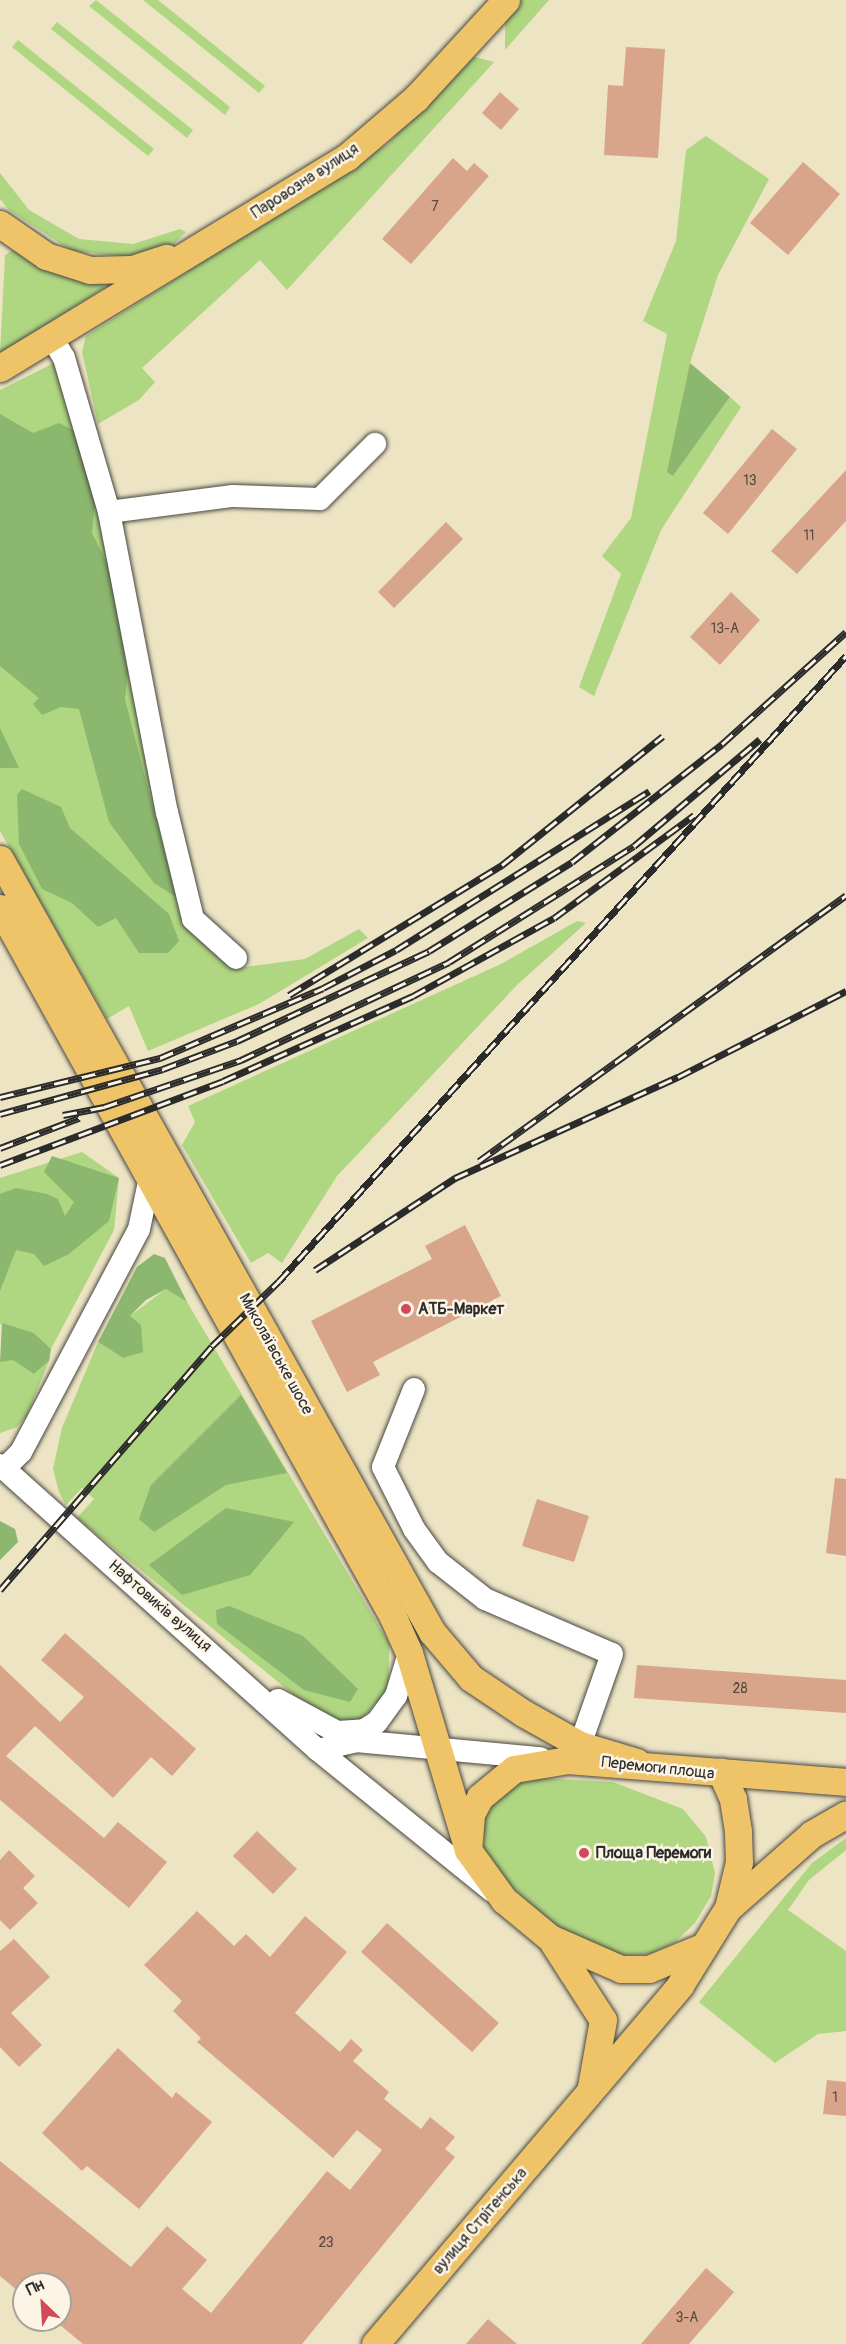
<!DOCTYPE html>
<html>
<head>
<meta charset="utf-8">
<style>
	body { margin:0 }
	#map { position:relative; width:846px; height:2344px; overflow:hidden; background:#ede4c4; font-family:Pangolin,sans-serif }
	div>[style] { position:absolute }
	[style*='--x'] { left:calc(var(--x)*1px); top:calc(var(--y)*1px); width:calc(var(--w)*1px); rotate:calc(var(--a)*1deg) }
	.green>* { inset:0; background:#afd680 }
	.forest>* { inset:0; background:#8bb76e }
	.building>* { inset:0; background:#d8a58a }
	.roads { filter:drop-shadow(0 0 2px #484742) drop-shadow(0 0 2px #484742) }
	.minor>* { height:22px; margin:-11px; padding:0 11px; transform-origin:11px; border-radius:11px; background:#fff }
	.major>* { height:27px; margin:-13.5px; padding:0 13.5px; transform-origin:13.5px; border-radius:13.5px; background:#efc469 }
	.rail>* { height:7px; margin-top:-3.5px; transform-origin:0; background:repeating-linear-gradient(90deg,#fcf5e5 0 14px,#2b2b2b 0 28px); box-sizing:border-box; border-block:2px solid #2b2b2b }
	.dots>* { width:16px; height:16px; translate:-50% -50%; box-sizing:border-box; border:3px solid #fcf5e5; border-radius:50% }
	span { translate:-50% -50%; white-space:nowrap; text-align:center; line-height:1.15; -webkit-text-stroke:5px #fcf5e5; paint-order:stroke }
	.number-label { font-size:14px; color:#564a43 }
	.number-label span { -webkit-text-stroke-width:0 }
	.street-label { font-size:16px; color:#2b2b2b }
	.poi-label { font-size:16px; color:#2b2b2b; font-weight:700 }
	.left { translate:0 -50%; text-align:left }
	.north { position:absolute; left:12px; top:2272px; width:60px; height:60px; box-sizing:border-box; background:#fcf5e5; border:2px solid #a8a49b; border-radius:50%; rotate:335deg; font-size:16px; font-weight:700; line-height:24px; text-align:center; color:#2b2b2b }
	.north::after { content:''; display:block; margin:auto; width:21px; height:27px; background:#d1495b; clip-path:polygon(50% 0,100% 100%,50% 72%,0 100%) }
</style>
</head>
<body>
<div id="map">
	<div class="green">
		<i style="clip-path:polygon(96px 0,230px 107px,225px 115px,89px 6px)"></i>
		<i style="clip-path:polygon(143px 0,158px 0,265px 86px,259px 93px)"></i>
		<i style="clip-path:polygon(520px 0,549px 0,505px 50px,505px 17px)"></i>
		<i style="clip-path:polygon(57px 22px,193px 130px,187px 138px,51px 29px)"></i>
		<i style="clip-path:polygon(18px 40px,154px 149px,148px 156px,12px 47px)"></i>
		<i style="clip-path:polygon(475px 57px,494px 62px,287px 290px,260px 260px,142px 368px,155px 382px,139px 400px,98px 424px,82px 352px,86px 336px,388px 144px,460px 64px)"></i>
		<i style="clip-path:polygon(706px 136px,769px 179px,718px 275px,690px 363px,673px 476px,730px 397px,741px 407px,661px 530px,594px 696px,579px 687px,621px 574px,602px 556px,631px 518px,667px 334px,643px 321px,676px 241px,686px 150px)"></i>
		<i style="clip-path:polygon(0 173px,29px 210px,79px 239px,133px 244px,180px 229px,186px 232px,174px 244px,130px 257px,72px 251px,9px 210px,0 199px)"></i>
		<i style="clip-path:polygon(13px 250px,47px 271px,103px 283px,104px 288px,0 354px,5px 255px)"></i>
		<i style="clip-path:polygon(56px 362px,96px 489px,128px 672px,184px 919px,211px 951px,244px 967px,305px 959px,359px 929px,368px 938px,259px 1004px,148px 1051px,129px 1006px,107px 1019px,0 831px,0 390px)"></i>
		<i style="clip-path:polygon(577px 921px,586px 923px,518px 984px,337px 1176px,282px 1263px,268px 1253px,251px 1263px,182px 1145px,195px 1122px,188px 1106px,501px 964px)"></i>
		<i style="clip-path:polygon(82px 1152px,119px 1178px,114px 1230px,51px 1349px,34px 1333px,0 1324px,0 1178px)"></i>
		<i style="clip-path:polygon(166px 1289px,187px 1302px,389px 1643px,389px 1689px,360px 1721px,342px 1724px,321px 1717px,77px 1518px,94px 1499px,82px 1488px,66px 1505px,59px 1492px,53px 1469px,62px 1428px,98px 1342px,123px 1358px,130px 1316px)"></i>
		<i style="clip-path:polygon(13px 1359px,34px 1374px,49px 1361px,27px 1415px,17px 1427px,0 1433px,0 1362px)"></i>
		<i style="clip-path:polygon(521px 1777px,613px 1782px,683px 1809px,706px 1837px,715px 1873px,711px 1896px,695px 1923px,674px 1943px,649px 1954px,618px 1955px,577px 1944px,499px 1876px,484px 1854px,484px 1806px)"></i>
		<i style="clip-path:polygon(846px 1838px,846px 1850px,809px 1880px,788px 1910px,846px 1951px,846px 2031px,818px 2034px,775px 2063px,699px 2002px,812px 1863px)"></i>
	</div>
	<div class="forest">
		<i style="clip-path:polygon(690px 363px,730px 397px,673px 476px,667px 472px)"></i>
		<i style="clip-path:polygon(0 414px,33px 433px,59px 423px,82px 435px,96px 489px,92px 533px,109px 567px,128px 672px,125px 699px,176px 897px,154px 883px,109px 822px,79px 709px,61px 707px,42px 715px,33px 704px,39px 698px,0 666px)"></i>
		<i style="clip-path:polygon(0 728px,19px 768px,0 768px)"></i>
		<i style="clip-path:polygon(22px 789px,61px 807px,70px 828px,169px 914px,179px 941px,168px 953px,139px 953px,116px 918px,98px 927px,72px 903px,42px 889px,19px 844px,17px 795px)"></i>
		<i style="clip-path:polygon(52px 1156px,119px 1178px,109px 1221px,69px 1254px,44px 1266px,34px 1254px,16px 1250px,0 1291px,0 1194px,16px 1188px,47px 1194px,58px 1199px,65px 1216px,74px 1202px,44px 1172px)"></i>
		<i style="clip-path:polygon(154px 1254px,165px 1258px,187px 1302px,166px 1289px,146px 1300px,130px 1316px,141px 1325px,143px 1352px,123px 1358px,98px 1342px,137px 1267px)"></i>
		<i style="clip-path:polygon(2px 1323px,34px 1333px,51px 1349px,49px 1361px,34px 1374px,13px 1360px,0 1362px)"></i>
		<i style="clip-path:polygon(241px 1395px,287px 1473px,226px 1485px,154px 1532px,139px 1519px,151px 1485px)"></i>
		<i style="clip-path:polygon(226px 1508px,294px 1522px,250px 1575px,182px 1595px,149px 1565px)"></i>
		<i style="clip-path:polygon(0 1521px,15px 1529px,18px 1542px,0 1560px)"></i>
		<i style="clip-path:polygon(229px 1606px,303px 1636px,358px 1689px,350px 1702px,304px 1690px,217px 1624px,216px 1610px)"></i>
	</div>
	<div class="building">
		<i style="clip-path:polygon(626px 47px,665px 49px,658px 158px,604px 155px,608px 85px,623px 86px)"></i>
		<i style="clip-path:polygon(500px 92px,519px 109px,501px 130px,482px 113px)"></i>
		<i style="clip-path:polygon(453px 158px,467px 171px,474px 163px,489px 176px,411px 264px,382px 239px)"></i>
		<i style="clip-path:polygon(803px 162px,840px 194px,788px 255px,750px 223px)"></i>
		<i style="clip-path:polygon(772px 429px,797px 449px,728px 534px,703px 513px)"></i>
		<i style="clip-path:polygon(846px 470px,846px 521px,797px 574px,771px 551px)"></i>
		<i style="clip-path:polygon(446px 522px,463px 539px,394px 608px,378px 592px)"></i>
		<i style="clip-path:polygon(731px 592px,760px 620px,720px 665px,690px 637px)"></i>
		<i style="clip-path:polygon(465px 1225px,501px 1296px,373px 1362px,380px 1375px,347px 1392px,311px 1321px,432px 1259px,425px 1246px)"></i>
		<i style="clip-path:polygon(835px 1478px,846px 1479px,846px 1556px,826px 1553px)"></i>
		<i style="clip-path:polygon(537px 1499px,589px 1516px,574px 1562px,522px 1546px)"></i>
		<i style="clip-path:polygon(65px 1633px,196px 1749px,172px 1776px,151px 1757px,113px 1798px,35px 1726px,6px 1756px,104px 1838px,118px 1822px,167px 1862px,129px 1908px,0 1800px,0 1665px,60px 1722px,84px 1697px,41px 1660px)"></i>
		<i style="clip-path:polygon(637px 1665px,846px 1680px,846px 1713px,634px 1698px)"></i>
		<i style="clip-path:polygon(257px 1831px,297px 1869px,273px 1894px,233px 1856px)"></i>
		<i style="clip-path:polygon(9px 1850px,35px 1876px,23px 1888px,38px 1903px,10px 1930px,0 1920px,0 1860px)"></i>
		<i style="clip-path:polygon(197px 1911px,234px 1946px,246px 1934px,270px 1957px,305px 1916px,347px 1952px,295px 2013px,340px 2052px,351px 2039px,363px 2050px,353px 2061px,389px 2092px,384px 2099px,421px 2129px,430px 2117px,455px 2137px,445px 2149px,455px 2157px,302px 2344px,83px 2344px,60px 2325px,60px 2284px,24px 2284px,24px 2296px,0 2276px,0 2161px,131px 2267px,167px 2226px,207px 2260px,182px 2289px,211px 2313px,327px 2171px,350px 2190px,382px 2150px,357px 2130px,333px 2158px,197px 2042px,201px 2038px,173px 2011px,182px 2001px,144px 1965px)"></i>
		<i style="clip-path:polygon(387px 1923px,499px 2023px,472px 2052px,361px 1952px)"></i>
		<i style="clip-path:polygon(14px 1939px,50px 1977px,11px 2013px,42px 2045px,19px 2067px,0 2047px,0 1951px)"></i>
		<i style="clip-path:polygon(118px 2048px,172px 2098px,176px 2092px,212px 2122px,139px 2209px,87px 2166px,82px 2171px,42px 2133px)"></i>
		<i style="clip-path:polygon(827px 2080px,846px 2082px,846px 2116px,823px 2114px)"></i>
		<i style="clip-path:polygon(706px 2268px,734px 2292px,689px 2344px,641px 2344px)"></i>
		<i style="clip-path:polygon(488px 2319px,517px 2344px,466px 2344px)"></i>
	</div>
	<div class="roads">
		<div class="minor">
			<i style="--x:52;--y:338;--w:23;--a:59"></i>
			<i style="--x:64;--y:358;--w:160;--a:73.7"></i>
			<i style="--x:109;--y:512;--w:306;--a:79.1"></i>
			<i style="--x:167;--y:812;--w:110;--a:76.3"></i>
			<i style="--x:193;--y:919;--w:58;--a:42.2"></i>
			<i style="--x:109;--y:512;--w:125;--a:-7.4"></i>
			<i style="--x:233;--y:496;--w:87;--a:2"></i>
			<i style="--x:320;--y:499;--w:78;--a:-45"></i>
			<i style="--x:414;--y:1389;--w:84;--a:111.7"></i>
			<i style="--x:383;--y:1467;--w:69;--a:63.4"></i>
			<i style="--x:414;--y:1529;--w:41;--a:54"></i>
			<i style="--x:438;--y:1562;--w:60;--a:38.2"></i>
			<i style="--x:485;--y:1599;--w:138;--a:23.4"></i>
			<i style="--x:612;--y:1654;--w:96;--a:109.4"></i>
			<i style="--x:0;--y:1465;--w:427;--a:41.9"></i>
			<i style="--x:318;--y:1750;--w:223;--a:39"></i>
			<i style="--x:4;--y:1469;--w:24;--a:-45"></i>
			<i style="--x:21;--y:1452;--w:252;--a:-62.1"></i>
			<i style="--x:139;--y:1229;--w:48;--a:-78"></i>
			<i style="--x:278;--y:1700;--w:84;--a:28.4"></i>
			<i style="--x:338;--y:1732;--w:26;--a:-4"></i>
			<i style="--x:364;--y:1730;--w:15;--a:-32"></i>
			<i style="--x:377;--y:1722;--w:32;--a:-54"></i>
			<i style="--x:396;--y:1696;--w:45;--a:-73.2"></i>
			<i style="--x:318;--y:1750;--w:39;--a:-13"></i>
			<i style="--x:356;--y:1741;--w:185;--a:5.3"></i>
		</div>
		<div class="major">
			<i style="--x:0;--y:224;--w:56;--a:34.8"></i>
			<i style="--x:46;--y:256;--w:46;--a:17.7"></i>
			<i style="--x:90;--y:270;--w:42;--a:-1.4"></i>
			<i style="--x:132;--y:269;--w:36;--a:-18"></i>
			<i style="--x:0;--y:368;--w:406;--a:-31.3"></i>
			<i style="--x:347;--y:157;--w:91;--a:-40.5"></i>
			<i style="--x:416;--y:98;--w:133;--a:-47.4"></i>
			<i style="--x:0;--y:859;--w:886;--a:60.8"></i>
			<i style="--x:432;--y:1632;--w:60;--a:49.7"></i>
			<i style="--x:471;--y:1678;--w:63;--a:33.9"></i>
			<i style="--x:523;--y:1713;--w:65;--a:29.3"></i>
			<i style="--x:580;--y:1745;--w:59;--a:16.6"></i>
			<i style="--x:0;--y:908;--w:811;--a:61"></i>
			<i style="--x:393;--y:1617;--w:39;--a:66"></i>
			<i style="--x:409;--y:1653;--w:206;--a:73.3"></i>
			<i style="--x:728;--y:1908;--w:112;--a:-41.4"></i>
			<i style="--x:812;--y:1834;--w:39;--a:-30"></i>
			<i style="--x:554;--y:1944;--w:90;--a:57.2"></i>
			<i style="--x:603;--y:2020;--w:68;--a:100.2"></i>
			<i style="--x:702;--y:1947;--w:57;--a:157.5"></i>
			<i style="--x:649;--y:1969;--w:28;--a:180"></i>
			<i style="--x:621;--y:1969;--w:77;--a:-156.4"></i>
			<i style="--x:550;--y:1938;--w:60;--a:-140.4"></i>
			<i style="--x:504;--y:1900;--w:62;--a:-125.8"></i>
			<i style="--x:468;--y:1850;--w:36;--a:-85"></i>
			<i style="--x:471;--y:1814;--w:19;--a:-62"></i>
			<i style="--x:480;--y:1797;--w:44;--a:-39.5"></i>
			<i style="--x:514;--y:1769;--w:55;--a:-9.5"></i>
			<i style="--x:568;--y:1760;--w:279;--a:4.5"></i>
			<i style="--x:375;--y:2344;--w:471;--a:-49.6"></i>
			<i style="--x:680;--y:1985;--w:91;--a:-58.1"></i>
			<i style="--x:728;--y:1908;--w:47;--a:-76.6"></i>
			<i style="--x:739;--y:1862;--w:31;--a:-92"></i>
			<i style="--x:738;--y:1831;--w:32;--a:-99"></i>
			<i style="--x:733;--y:1799;--w:30;--a:-114"></i>
		</div>
	</div>
	<div class="rail">
		<i style="--x:289;--y:995;--w:250;--a:-31.4"></i>
		<i style="--x:502;--y:865;--w:206;--a:-38.7"></i>
		<i style="--x:0;--y:1097;--w:165;--a:-13.7"></i>
		<i style="--x:160;--y:1058;--w:177;--a:-23.2"></i>
		<i style="--x:323;--y:988;--w:82;--a:-27.5"></i>
		<i style="--x:396;--y:950;--w:299;--a:-32.1"></i>
		<i style="--x:0;--y:1114;--w:169;--a:-15.4"></i>
		<i style="--x:163;--y:1069;--w:79;--a:-20.7"></i>
		<i style="--x:237;--y:1041;--w:212;--a:-25.1"></i>
		<i style="--x:429;--y:951;--w:168;--a:-31.9"></i>
		<i style="--x:572;--y:862;--w:191;--a:-38.2"></i>
		<i style="--x:722;--y:744;--w:167;--a:-42.1"></i>
		<i style="--x:63;--y:1115;--w:42;--a:-11"></i>
		<i style="--x:104;--y:1107;--w:145;--a:-18.9"></i>
		<i style="--x:241;--y:1060;--w:230;--a:-25.2"></i>
		<i style="--x:449;--y:962;--w:218;--a:-32.1"></i>
		<i style="--x:634;--y:846;--w:165;--a:-40.3"></i>
		<i style="--x:0;--y:1148;--w:85;--a:-20.8"></i>
		<i style="--x:479;--y:1161;--w:453;--a:-35.9"></i>
		<i style="--x:0;--y:1165;--w:238;--a:-20.6"></i>
		<i style="--x:223;--y:1081;--w:208;--a:-24.1"></i>
		<i style="--x:413;--y:996;--w:161;--a:-29"></i>
		<i style="--x:554;--y:918;--w:174;--a:-36.3"></i>
		<i style="--x:315;--y:1270;--w:168;--a:-33.3"></i>
		<i style="--x:455;--y:1178;--w:245;--a:-24.4"></i>
		<i style="--x:678;--y:1077;--w:189;--a:-27.1"></i>
		<i style="--x:0;--y:1590;--w:323;--a:-49"></i>
		<i style="--x:212;--y:1346;--w:93;--a:-44.1"></i>
		<i style="--x:279;--y:1281;--w:844;--a:-47.79"></i>
	</div>
	<div class="dots">
		<i style="left:406px;top:1309px;background:#d1495b"></i>
		<i style="left:584px;top:1853px;background:#d1495b"></i>
	</div>
	<div class="number-label">
		<span style="left:435px;top:207px">7</span>
		<span style="left:750px;top:481px">13</span>
		<span style="left:809px;top:536px">11</span>
		<span style="left:725px;top:629px">13-А</span>
		<span style="left:740px;top:1689px">28</span>
		<span style="left:835px;top:2098px">1</span>
		<span style="left:326px;top:2243px">23</span>
		<span style="left:687px;top:2318px">3-А</span>
	</div>
	<div class="street-label">
		<span style="left:305px;top:181px;rotate:-33deg">Паровозна вулиця</span>
		<span style="left:276px;top:1354px;rotate:61deg">Миколаївське шосе</span>
		<span style="left:160px;top:1606px;rotate:41deg">Нафтовиків вулиця</span>
		<span style="left:658px;top:1768px;rotate:6deg">Перемоги площа</span>
		<span style="left:480px;top:2221px;rotate:-49deg">вулиця Стрітенська</span>
	</div>
	<div class="poi-label">
		<span class="left" style="left:418px;top:1309px">АТБ-Маркет</span>
		<span class="left" style="left:596px;top:1853px">Площа Перемоги</span>
	</div>
	<div class="north">Пн</div>
</div>
</body>
</html>
